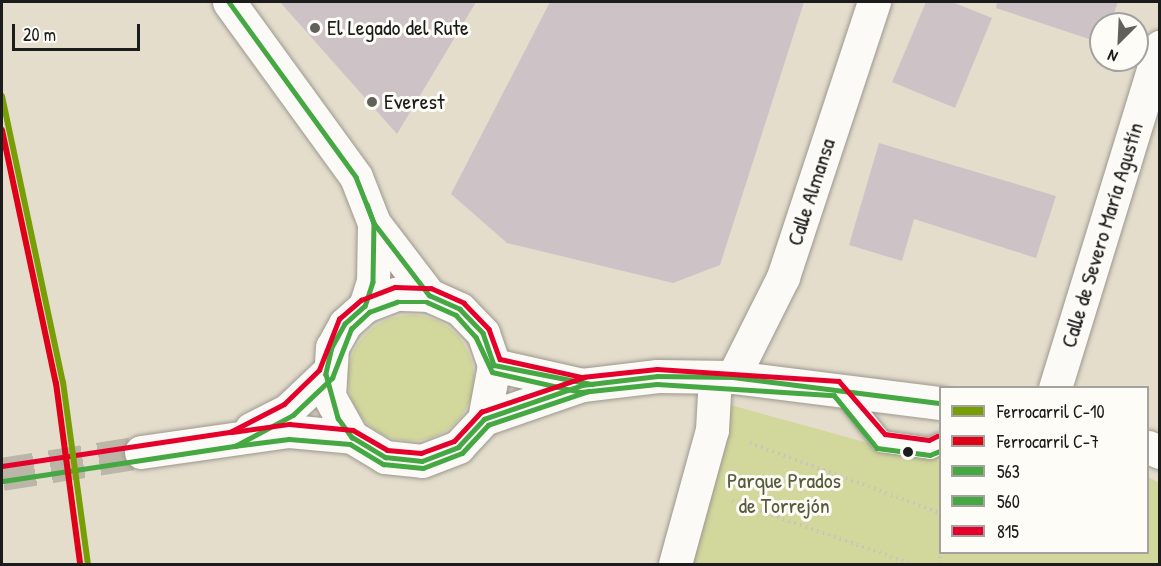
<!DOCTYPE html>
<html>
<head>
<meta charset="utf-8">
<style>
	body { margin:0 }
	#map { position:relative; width:1161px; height:566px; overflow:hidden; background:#e4ddcc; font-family:"Patrick Hand",sans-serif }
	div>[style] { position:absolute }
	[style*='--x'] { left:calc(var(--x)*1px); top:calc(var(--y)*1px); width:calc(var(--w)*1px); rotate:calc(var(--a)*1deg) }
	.green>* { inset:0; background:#d2d79c }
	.round { border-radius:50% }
	.building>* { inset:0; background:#cdc3c7 }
	.secondary-tunnel>* { height:33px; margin-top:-16.5px; transform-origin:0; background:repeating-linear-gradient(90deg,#bcb6a9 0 33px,transparent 0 49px) }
	.path>* { height:4px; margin-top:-2px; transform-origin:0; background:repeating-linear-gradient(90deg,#c5c4bf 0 1.5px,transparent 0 6px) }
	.roads { filter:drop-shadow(0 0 2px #9c988e) drop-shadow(0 0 2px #9c988e) }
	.lane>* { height:21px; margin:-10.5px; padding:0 10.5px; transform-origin:10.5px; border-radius:10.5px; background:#fbfaf7 }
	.street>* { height:33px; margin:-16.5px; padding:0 16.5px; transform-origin:16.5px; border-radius:16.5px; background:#fbfaf7 }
	.secondary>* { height:33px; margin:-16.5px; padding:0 16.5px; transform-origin:16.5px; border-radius:16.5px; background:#fbfaf7 }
	.bus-1>* { height:4.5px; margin:-2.25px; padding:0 2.25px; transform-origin:2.25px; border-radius:2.25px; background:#45a843 }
	.bus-2>* { height:4.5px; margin:-2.25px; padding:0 2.25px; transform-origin:2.25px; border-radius:2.25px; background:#45a843 }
	.bus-3>* { height:4.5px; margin:-2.25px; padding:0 2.25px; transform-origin:2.25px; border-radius:2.25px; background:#e4002b }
	.rail-1>* { height:6px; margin:-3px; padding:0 3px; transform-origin:3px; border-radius:3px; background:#789e06 }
	.rail-2>* { height:6px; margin:-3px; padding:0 3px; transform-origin:3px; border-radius:3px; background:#de0118 }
	.dots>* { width:16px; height:16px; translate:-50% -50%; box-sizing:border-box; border:3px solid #fdfcf7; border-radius:50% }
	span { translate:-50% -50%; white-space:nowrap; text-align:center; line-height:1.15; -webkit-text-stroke:6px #fdfcf7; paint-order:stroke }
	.poi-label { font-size:22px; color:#1c1c1c }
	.left { translate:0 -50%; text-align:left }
	.street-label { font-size:22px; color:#1c1c1c }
	.park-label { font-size:22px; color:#575c3b }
	.frame { position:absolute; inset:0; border:3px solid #1c1c1c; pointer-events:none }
	.legend { position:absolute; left:939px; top:386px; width:210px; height:168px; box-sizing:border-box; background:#fdfcf7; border:2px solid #a3a29f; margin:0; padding:8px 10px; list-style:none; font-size:18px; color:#1c1c1c }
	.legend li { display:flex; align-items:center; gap:12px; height:30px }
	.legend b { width:30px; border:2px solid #a3a29f }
	.north { position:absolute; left:1089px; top:12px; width:60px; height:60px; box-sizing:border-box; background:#fdfcf7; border:2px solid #a3a29f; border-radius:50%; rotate:204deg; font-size:16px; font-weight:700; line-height:24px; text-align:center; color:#1c1c1c }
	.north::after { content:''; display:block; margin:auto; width:21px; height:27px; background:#62605a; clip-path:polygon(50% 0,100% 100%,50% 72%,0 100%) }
	.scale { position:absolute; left:12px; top:24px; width:128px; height:27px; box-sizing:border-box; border:3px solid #1c1c1c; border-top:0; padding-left:8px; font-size:18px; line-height:21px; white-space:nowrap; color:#1c1c1c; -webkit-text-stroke:4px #fdfcf7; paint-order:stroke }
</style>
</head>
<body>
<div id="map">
	<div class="green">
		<i class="round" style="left:348px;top:315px;width:126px;height:126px"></i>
		<i style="clip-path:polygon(727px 404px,879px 446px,940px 454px,940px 552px,1148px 552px,1148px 477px,1159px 483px,1159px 564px,689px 564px)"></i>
	</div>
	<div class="building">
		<i style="clip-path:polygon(280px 2px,476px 2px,397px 134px)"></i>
		<i style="clip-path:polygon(550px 2px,804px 2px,720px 265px,673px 283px,507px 243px,451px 194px)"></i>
		<i style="clip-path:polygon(926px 2px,952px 2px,992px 18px,955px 108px,892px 82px)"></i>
		<i style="clip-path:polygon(997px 2px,1118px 2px,1110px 24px,1101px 24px,1101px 43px,996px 8px)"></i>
		<i style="clip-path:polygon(879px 143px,1056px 196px,1036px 258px,914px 219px,902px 261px,849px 245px)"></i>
	</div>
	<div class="secondary-tunnel">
		<i style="--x:2;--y:474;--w:141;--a:-9"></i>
	</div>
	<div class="path">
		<i style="--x:750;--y:443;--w:202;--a:20.2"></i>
		<i style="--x:732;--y:501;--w:191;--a:19.3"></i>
		<i style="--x:940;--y:564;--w:12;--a:-85"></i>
	</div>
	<div class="roads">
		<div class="lane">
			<i style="--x:839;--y:388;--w:68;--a:51.6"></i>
			<i style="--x:881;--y:441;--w:49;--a:8.1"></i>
			<i style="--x:930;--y:448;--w:11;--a:-27"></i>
		</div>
		<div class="street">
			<i style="--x:733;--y:377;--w:112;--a:-63.4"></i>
			<i style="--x:783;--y:277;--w:290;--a:-71.7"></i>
			<i style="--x:1055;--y:388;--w:357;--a:-72.9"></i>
			<i style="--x:675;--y:564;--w:139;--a:-74.6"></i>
			<i style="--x:712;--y:430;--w:53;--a:-86.8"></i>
		</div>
		<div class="secondary">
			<i style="--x:229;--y:2;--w:216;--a:54"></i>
			<i style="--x:356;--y:177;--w:49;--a:68.6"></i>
			<i style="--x:374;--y:223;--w:91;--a:52.6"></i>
			<i style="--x:365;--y:306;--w:25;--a:-72"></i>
			<i style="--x:373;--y:282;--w:59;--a:-89"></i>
			<i style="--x:494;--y:365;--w:90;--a:12.8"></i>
			<i style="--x:484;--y:419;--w:55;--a:-79.5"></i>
			<i style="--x:494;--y:365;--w:34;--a:-109"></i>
			<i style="--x:483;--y:333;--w:33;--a:-134"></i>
			<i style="--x:460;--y:309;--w:34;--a:-156"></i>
			<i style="--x:429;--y:295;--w:33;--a:-178"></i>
			<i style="--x:396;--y:294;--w:33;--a:159"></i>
			<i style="--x:365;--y:306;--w:27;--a:138"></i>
			<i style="--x:345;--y:324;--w:26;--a:119"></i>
			<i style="--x:332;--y:347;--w:49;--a:93.5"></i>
			<i style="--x:329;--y:396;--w:47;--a:60.7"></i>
			<i style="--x:352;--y:437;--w:39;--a:31"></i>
			<i style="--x:385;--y:457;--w:37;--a:6"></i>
			<i style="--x:422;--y:461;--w:39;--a:-21"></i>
			<i style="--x:458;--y:447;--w:38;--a:-47"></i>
			<i style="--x:484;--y:419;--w:104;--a:-19.1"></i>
			<i style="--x:582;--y:385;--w:76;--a:-6.8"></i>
			<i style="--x:657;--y:376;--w:76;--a:0.8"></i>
			<i style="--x:733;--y:377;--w:209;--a:7.2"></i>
			<i style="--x:251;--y:429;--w:42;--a:-27.2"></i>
			<i style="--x:288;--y:410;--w:52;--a:-43.5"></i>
			<i style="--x:1148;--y:447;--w:13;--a:23"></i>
			<i style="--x:141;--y:452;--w:149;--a:-8.1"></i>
			<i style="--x:289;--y:431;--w:63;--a:5.4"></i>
		</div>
	</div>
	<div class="bus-1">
		<i style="--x:229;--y:2;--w:216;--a:54"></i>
		<i style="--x:356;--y:177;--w:49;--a:68.6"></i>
		<i style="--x:374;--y:223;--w:59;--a:91"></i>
		<i style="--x:373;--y:282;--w:25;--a:108"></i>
		<i style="--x:365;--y:306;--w:27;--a:138"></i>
		<i style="--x:345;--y:324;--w:26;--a:119"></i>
		<i style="--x:332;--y:347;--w:28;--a:103"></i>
		<i style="--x:326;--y:374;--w:46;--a:74.7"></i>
		<i style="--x:338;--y:418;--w:24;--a:54"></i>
		<i style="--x:352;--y:437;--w:39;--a:31"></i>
		<i style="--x:385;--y:457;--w:37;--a:6"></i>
		<i style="--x:422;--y:461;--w:39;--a:-21"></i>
		<i style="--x:458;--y:447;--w:38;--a:-47"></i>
		<i style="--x:484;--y:419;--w:104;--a:-19.1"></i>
		<i style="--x:582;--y:385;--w:76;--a:-6.8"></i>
		<i style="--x:657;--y:376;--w:76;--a:0.8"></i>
		<i style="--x:733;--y:377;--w:209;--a:7.2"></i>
		<i style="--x:367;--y:204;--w:20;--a:70"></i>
		<i style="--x:374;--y:223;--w:91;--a:52.6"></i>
		<i style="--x:429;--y:295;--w:34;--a:24"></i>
		<i style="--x:460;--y:309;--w:33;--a:46"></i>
		<i style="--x:483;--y:333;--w:34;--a:71"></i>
		<i style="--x:494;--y:365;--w:100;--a:11"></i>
	</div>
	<div class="bus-2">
		<i style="--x:234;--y:446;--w:55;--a:-7.3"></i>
		<i style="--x:289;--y:439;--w:61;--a:4.7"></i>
		<i style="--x:350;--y:444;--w:39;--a:31"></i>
		<i style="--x:383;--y:464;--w:40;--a:5.7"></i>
		<i style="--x:423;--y:468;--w:42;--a:-21"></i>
		<i style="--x:462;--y:453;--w:38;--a:-47"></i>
		<i style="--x:488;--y:425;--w:107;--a:-18.6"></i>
		<i style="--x:3;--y:481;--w:235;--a:-8.6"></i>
		<i style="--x:235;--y:446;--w:66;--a:-28.1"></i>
		<i style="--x:293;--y:415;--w:54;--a:-43.5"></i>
		<i style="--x:332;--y:378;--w:53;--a:-68.8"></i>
		<i style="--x:351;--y:329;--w:25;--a:-43"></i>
		<i style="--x:369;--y:312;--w:30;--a:-20"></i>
		<i style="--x:397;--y:302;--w:30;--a:0"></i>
		<i style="--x:427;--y:302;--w:32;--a:24"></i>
		<i style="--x:456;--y:315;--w:30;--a:48"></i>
		<i style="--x:476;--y:337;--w:38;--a:65"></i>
		<i style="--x:492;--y:372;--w:91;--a:12.7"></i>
		<i style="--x:581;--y:392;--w:76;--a:-6"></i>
		<i style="--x:657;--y:384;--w:177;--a:3.6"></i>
		<i style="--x:834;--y:395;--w:68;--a:50.9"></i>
		<i style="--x:877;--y:448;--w:53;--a:7.5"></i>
		<i style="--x:930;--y:455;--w:11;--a:-22"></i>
	</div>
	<div class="bus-3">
		<i style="--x:232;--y:432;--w:58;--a:-8"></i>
		<i style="--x:289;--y:424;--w:64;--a:5.4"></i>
		<i style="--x:353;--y:430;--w:39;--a:30"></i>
		<i style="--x:387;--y:450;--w:34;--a:5"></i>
		<i style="--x:421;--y:453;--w:35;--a:-20"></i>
		<i style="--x:454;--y:441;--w:40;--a:-47"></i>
		<i style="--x:481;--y:412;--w:110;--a:-18.6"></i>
		<i style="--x:2;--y:466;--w:231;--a:-8.5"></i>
		<i style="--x:230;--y:432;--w:61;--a:-27.4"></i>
		<i style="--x:284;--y:404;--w:49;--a:-44.2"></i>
		<i style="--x:319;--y:370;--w:55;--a:-68.6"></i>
		<i style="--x:339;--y:319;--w:29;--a:-41"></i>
		<i style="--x:361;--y:300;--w:36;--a:-21"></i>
		<i style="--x:395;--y:287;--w:36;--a:2"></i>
		<i style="--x:431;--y:288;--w:36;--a:24"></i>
		<i style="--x:464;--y:303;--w:36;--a:46"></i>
		<i style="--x:489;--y:329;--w:32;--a:70"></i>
		<i style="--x:500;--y:359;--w:84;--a:12.4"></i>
		<i style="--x:582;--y:377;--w:75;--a:-6.1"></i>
		<i style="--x:657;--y:369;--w:182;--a:3.8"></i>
		<i style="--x:839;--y:381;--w:70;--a:49"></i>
		<i style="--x:885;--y:434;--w:44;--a:7.8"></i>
		<i style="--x:929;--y:440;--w:9;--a:-27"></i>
	</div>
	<div class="rail-1">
		<i style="--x:2;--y:96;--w:292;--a:78"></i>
		<i style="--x:63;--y:382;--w:184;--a:82.2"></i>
	</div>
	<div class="rail-2">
		<i style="--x:2;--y:130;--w:259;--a:78"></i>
		<i style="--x:56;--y:383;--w:183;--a:82.4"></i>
	</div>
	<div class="dots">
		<i style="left:315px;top:28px;background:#62605a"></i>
		<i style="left:372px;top:102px;background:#62605a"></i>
		<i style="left:908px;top:452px;background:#1c1c1c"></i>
	</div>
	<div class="poi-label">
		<span class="left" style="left:327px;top:28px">El Legado del Rute</span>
		<span class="left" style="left:384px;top:102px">Everest</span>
	</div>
	<div class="street-label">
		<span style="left:811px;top:192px;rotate:-72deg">Calle Almansa</span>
		<span style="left:1102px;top:235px;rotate:-73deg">Calle de Severo María Agustín</span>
	</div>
	<div class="park-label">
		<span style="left:784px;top:493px">Parque Prados<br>de Torrejón</span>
	</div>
	<div class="frame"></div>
	<ul class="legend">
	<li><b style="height:8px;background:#789e06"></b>Ferrocarril C-10</li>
	<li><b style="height:8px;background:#de0118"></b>Ferrocarril C-7</li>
	<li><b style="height:8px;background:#45a843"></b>563</li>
	<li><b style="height:8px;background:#45a843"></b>560</li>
	<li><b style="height:8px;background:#e4002b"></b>815</li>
	</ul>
	<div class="north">N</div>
	<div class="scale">20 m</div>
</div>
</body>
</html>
